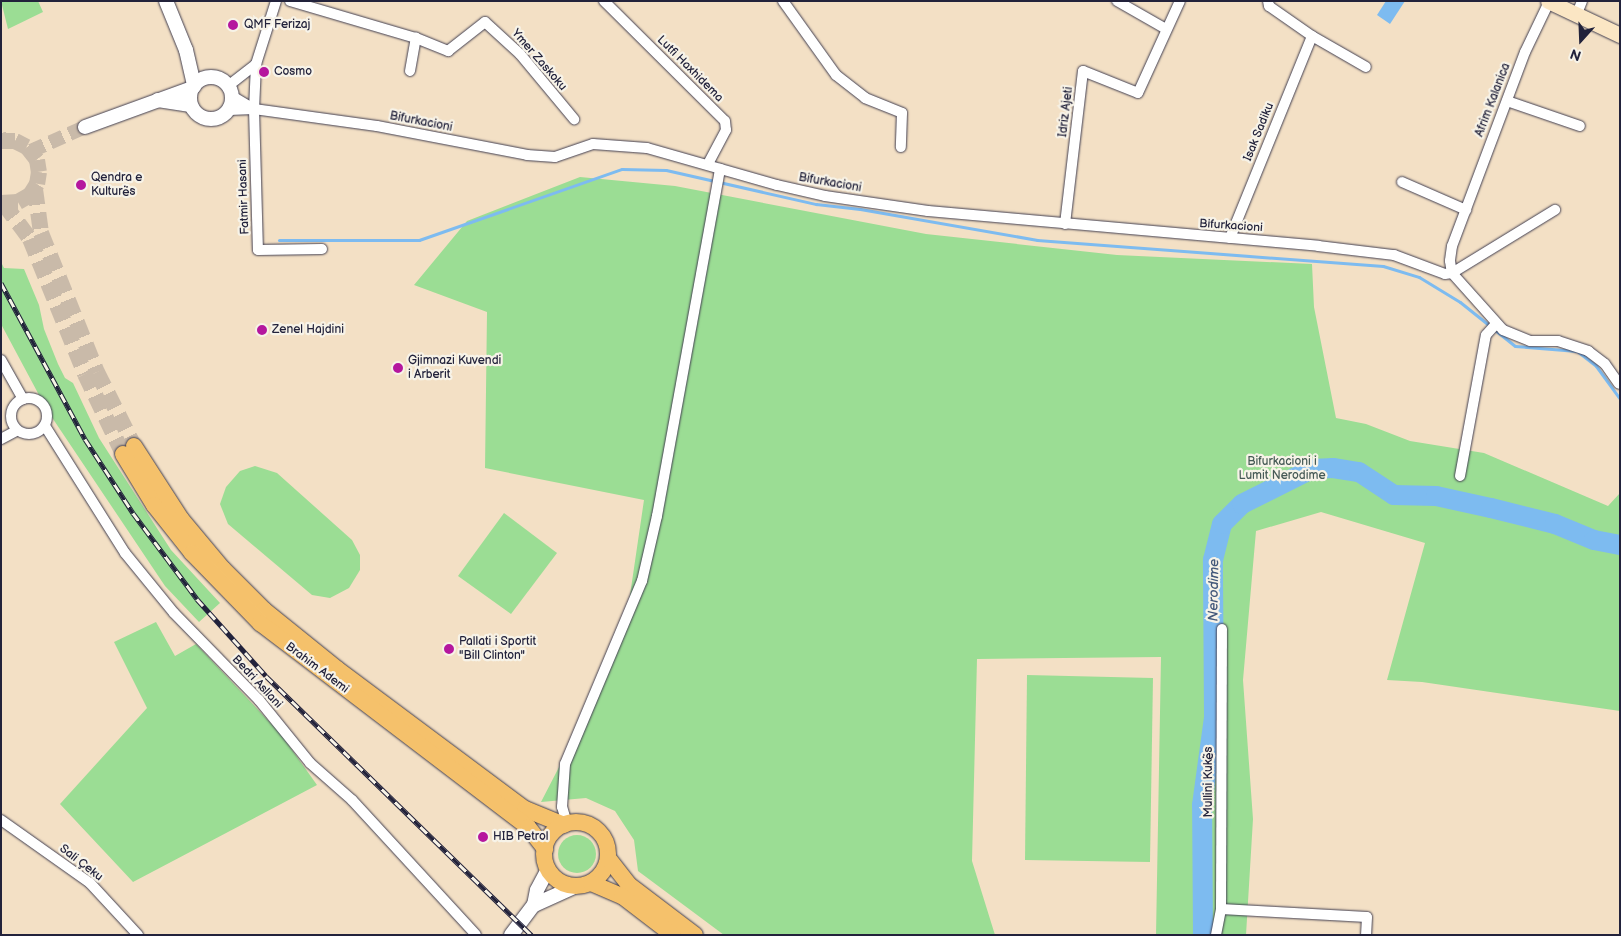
<!DOCTYPE html>
<html>
<head>
<meta charset="utf-8">
<style>
	body { margin:0 }
	#map { position:relative; width:1621px; height:936px; overflow:hidden; background:#f3e0c5; font-family:"Balsamiq Sans",sans-serif }
	div>[style] { position:absolute }
	[style*='--x'] { left:calc(var(--x)*1px); top:calc(var(--y)*1px); width:calc(var(--w)*1px); rotate:calc(var(--a)*1deg) }
	.green>* { inset:0; background:#9bdd94 }
	.round { border-radius:50% }
	.water>* { inset:0; background:#7dbbf0 }
	.stream>* { height:3px; margin:-1.5px; padding:0 1.5px; transform-origin:1.5px; border-radius:1.5px; background:#7dbbf0 }
	.river>* { height:20px; margin:-10px; padding:0 10px; transform-origin:10px; border-radius:10px; background:#7dbbf0 }
	.minor-tunnel>* { height:10px; margin-top:-5px; transform-origin:0; background:repeating-linear-gradient(90deg,#c9baa9 0 10px,transparent 0 15px) }
	.tertiary-tunnel>* { height:14px; margin-top:-7px; transform-origin:0; background:repeating-linear-gradient(90deg,#c9baa9 0 14px,transparent 0 21px) }
	.primary-tunnel>* { height:16px; margin-top:-8px; transform-origin:0; background:repeating-linear-gradient(90deg,#c9baa9 0 16px,transparent 0 24px) }
	.roads { filter:drop-shadow(0 0 1px #413e50) drop-shadow(0 0 1px #413e50) }
	.minor>* { height:10px; margin:-5px; padding:0 5px; transform-origin:5px; border-radius:5px; background:#fff }
	.minor>.ring { margin:-5px; padding:0; box-sizing:content-box; background:none; border:10px solid #fff; border-radius:50% }
	.tertiary>* { height:14px; margin:-7px; padding:0 7px; transform-origin:7px; border-radius:7px; background:#fff }
	.tertiary>.ring { margin:-7px; padding:0; box-sizing:content-box; background:none; border:14px solid #fff; border-radius:50% }
	.secondary>* { height:15px; margin:-7.5px; padding:0 7.5px; transform-origin:7.5px; border-radius:7.5px; background:#fbe6c4 }
	.primary>* { height:16px; margin:-8px; padding:0 8px; transform-origin:8px; border-radius:8px; background:#f5c16b }
	.primary>.ring { margin:-8px; padding:0; box-sizing:content-box; background:none; border:16px solid #f5c16b; border-radius:50% }
	.rail>* { height:5px; margin-top:-2.5px; transform-origin:0; background:repeating-linear-gradient(90deg,#f7f3e8 0 9px,#22223b 0 18px); box-sizing:border-box; border-block:1px solid #22223b }
	.dots>* { width:14px; height:14px; translate:-50% -50%; box-sizing:border-box; border:2px solid #f7f3e8; border-radius:50% }
	span { translate:-50% -50%; white-space:nowrap; text-align:center; line-height:1.15; -webkit-text-stroke:4.5px #f7f3e8; paint-order:stroke }
	.poi-label { font-size:12px; color:#22223b }
	.left { translate:0 -50%; text-align:left }
	.street-label { font-size:12px; color:#22223b }
	.park-label { font-size:12px; color:#465a56 }
	.water-label { font-size:14px; color:#42587a; font-style:italic }
	.frame { position:absolute; inset:0; border:2px solid #22223b; pointer-events:none }
	.north { position:absolute; left:1556px; top:15px; width:50px; height:50px; -webkit-text-stroke:4px #f7f3e8; paint-order:stroke; rotate:200deg; font-size:14px; font-weight:700; line-height:20px; text-align:center; color:#22223b }
	.north::after { content:''; display:block; margin:auto; width:18px; height:22px; background:#22223b; clip-path:polygon(50% 0,100% 100%,50% 72%,0 100%) }
</style>
</head>
<body>
<div id="map">
	<div class="green">
		<i style="clip-path:polygon(1px 1px,38px 1px,43px 12px,8px 29px)"></i>
		<i style="clip-path:polygon(580px 177px,675px 186px,926px 234px,1117px 255px,1312px 264px,1314px 307px,1336px 418px,1366px 424px,1410px 441px,1484px 453px,1608px 506px,1620px 493px,1620px 711px,1422px 682px,1387px 680px,1425px 543px,1321px 512px,1256px 531px,1243px 680px,1253px 819px,1246px 935px,1156px 935px,1161px 657px,977px 659px,972px 861px,995px 935px,724px 935px,638px 871px,634px 840px,615px 811px,586px 798px,541px 802px,605px 678px,629px 602px,644px 500px,485px 468px,487px 312px,414px 285px,467px 221px)"></i>
		<i style="clip-path:polygon(1px 262px,4px 268px,24px 269px,39px 305px,44px 329px,58px 364px,65px 378px,73px 383px,99px 438px,171px 550px,220px 603px,199px 622px,165px 586px,47px 410px,1px 324px)"></i>
		<i style="clip-path:polygon(255px 466px,277px 473px,352px 540px,360px 555px,360px 570px,349px 588px,330px 598px,312px 595px,228px 524px,220px 504px,226px 487px,240px 471px)"></i>
		<i style="clip-path:polygon(504px 513px,557px 553px,511px 614px,458px 576px)"></i>
		<i style="clip-path:polygon(156px 622px,175px 656px,196px 644px,280px 733px,317px 785px,133px 882px,60px 804px,147px 708px,114px 642px)"></i>
		<i style="clip-path:polygon(1027px 675px,1153px 678px,1150px 862px,1025px 860px)"></i>
		<i class="round" style="left:558px;top:835px;width:38px;height:38px"></i>
	</div>
	<div class="water">
		<i style="clip-path:polygon(1386px 1px,1405px 1px,1390px 24px,1377px 15px)"></i>
	</div>
	<div class="stream">
		<i style="--x:279;--y:240;--w:140;--a:0"></i>
		<i style="--x:419;--y:240;--w:215;--a:-19.3"></i>
		<i style="--x:622;--y:169;--w:44;--a:1.3"></i>
		<i style="--x:666;--y:170;--w:154;--a:12.8"></i>
		<i style="--x:816;--y:204;--w:44;--a:6.5"></i>
		<i style="--x:860;--y:209;--w:180;--a:9.9"></i>
		<i style="--x:1037;--y:240;--w:347;--a:4.3"></i>
		<i style="--x:1383;--y:266;--w:38;--a:17"></i>
		<i style="--x:1419;--y:277;--w:48;--a:31.4"></i>
		<i style="--x:1460;--y:302;--w:70;--a:38.7"></i>
		<i style="--x:1515;--y:346;--w:62;--a:4.6"></i>
		<i style="--x:1577;--y:351;--w:24;--a:38"></i>
		<i style="--x:1596;--y:366;--w:41;--a:54"></i>
	</div>
	<div class="river">
		<i style="--x:1203;--y:935;--w:130;--a:-90.4"></i>
		<i style="--x:1202;--y:805;--w:89;--a:-82.2"></i>
		<i style="--x:1214;--y:717;--w:157;--a:-90.4"></i>
		<i style="--x:1213;--y:560;--w:37;--a:-76"></i>
		<i style="--x:1222;--y:524;--w:28;--a:-45"></i>
		<i style="--x:1242;--y:504;--w:78;--a:-26.6"></i>
		<i style="--x:1312;--y:469;--w:21;--a:-3"></i>
		<i style="--x:1333;--y:468;--w:26;--a:9"></i>
		<i style="--x:1359;--y:472;--w:42;--a:33.3"></i>
		<i style="--x:1394;--y:495;--w:42;--a:1.4"></i>
		<i style="--x:1436;--y:496;--w:56;--a:12.3"></i>
		<i style="--x:1491;--y:508;--w:66;--a:14"></i>
		<i style="--x:1555;--y:524;--w:42;--a:22.3"></i>
		<i style="--x:1594;--y:540;--w:26;--a:11"></i>
	</div>
	<div class="minor-tunnel">
		<i style="--x:1;--y:133;--w:8;--a:76"></i>
	</div>
	<div class="tertiary-tunnel">
		<i style="--x:31;--y:151;--w:59;--a:-24"></i>
	</div>
	<div class="primary-tunnel">
		<i style="--x:1;--y:141;--w:14;--a:0"></i>
		<i style="--x:15;--y:141;--w:13;--a:27"></i>
		<i style="--x:27;--y:147;--w:16;--a:52"></i>
		<i style="--x:37;--y:160;--w:12;--a:81"></i>
		<i style="--x:39;--y:172;--w:12;--a:99"></i>
		<i style="--x:37;--y:184;--w:13;--a:122"></i>
		<i style="--x:30;--y:195;--w:14;--a:150"></i>
		<i style="--x:18;--y:202;--w:17;--a:177"></i>
		<i style="--x:35;--y:189;--w:44;--a:82.2"></i>
		<i style="--x:41;--y:233;--w:150;--a:68.1"></i>
		<i style="--x:97;--y:372;--w:83;--a:63.4"></i>
		<i style="--x:4;--y:204;--w:44;--a:53.4"></i>
		<i style="--x:30;--y:239;--w:146;--a:67.8"></i>
		<i style="--x:85;--y:374;--w:89;--a:64.6"></i>
	</div>
	<div class="roads">
		<div class="minor">
			<i style="--x:276;--y:1;--w:66;--a:107.6"></i>
			<i style="--x:256;--y:64;--w:45;--a:92.5"></i>
			<i style="--x:254;--y:109;--w:124;--a:7.9"></i>
			<i style="--x:377;--y:126;--w:153;--a:10.9"></i>
			<i style="--x:527;--y:155;--w:28;--a:4"></i>
			<i style="--x:555;--y:157;--w:40;--a:-18.9"></i>
			<i style="--x:593;--y:144;--w:54;--a:4.2"></i>
			<i style="--x:647;--y:148;--w:135;--a:15.9"></i>
			<i style="--x:777;--y:185;--w:49;--a:12.9"></i>
			<i style="--x:825;--y:196;--w:104;--a:8.3"></i>
			<i style="--x:928;--y:211;--w:392;--a:5.1"></i>
			<i style="--x:1318;--y:246;--w:77;--a:6.8"></i>
			<i style="--x:1394;--y:255;--w:54;--a:20.4"></i>
			<i style="--x:1445;--y:274;--w:7;--a:-8"></i>
			<i style="--x:1452;--y:273;--w:121;--a:-31.5"></i>
			<i style="--x:290;--y:1;--w:131;--a:16.4"></i>
			<i style="--x:416;--y:38;--w:35;--a:22"></i>
			<i style="--x:448;--y:51;--w:47;--a:-38.1"></i>
			<i style="--x:485;--y:22;--w:47;--a:42.4"></i>
			<i style="--x:520;--y:54;--w:85;--a:50.3"></i>
			<i style="--x:604;--y:1;--w:170;--a:44.8"></i>
			<i style="--x:725;--y:121;--w:9;--a:84"></i>
			<i style="--x:726;--y:130;--w:38;--a:118"></i>
			<i style="--x:783;--y:1;--w:91;--a:54.4"></i>
			<i style="--x:836;--y:75;--w:37;--a:38"></i>
			<i style="--x:865;--y:98;--w:40;--a:22"></i>
			<i style="--x:902;--y:113;--w:34;--a:92"></i>
			<i style="--x:1117;--y:1;--w:56;--a:29.7"></i>
			<i style="--x:1549;--y:2;--w:55;--a:115.6"></i>
			<i style="--x:1525;--y:52;--w:207;--a:110.6"></i>
			<i style="--x:1452;--y:246;--w:15;--a:98"></i>
			<i style="--x:1450;--y:261;--w:12;--a:81"></i>
			<i style="--x:1452;--y:273;--w:76;--a:48.2"></i>
			<i style="--x:1503;--y:330;--w:29;--a:22"></i>
			<i style="--x:1530;--y:341;--w:28;--a:0"></i>
			<i style="--x:1558;--y:341;--w:32;--a:18"></i>
			<i style="--x:1588;--y:351;--w:21;--a:37"></i>
			<i style="--x:1605;--y:364;--w:24;--a:55"></i>
			<i style="--x:1576;--y:16;--w:16;--a:-68"></i>
			<i style="--x:1312;--y:36;--w:62;--a:29.9"></i>
			<i style="--x:410;--y:71;--w:34;--a:-80"></i>
			<i style="--x:228;--y:86;--w:36;--a:-38"></i>
			<i style="--x:232;--y:96;--w:26;--a:31"></i>
			<i style="--x:1507;--y:101;--w:77;--a:18.9"></i>
			<i style="--x:254;--y:109;--w:141;--a:88.4"></i>
			<i style="--x:258;--y:250;--w:64;--a:-0.9"></i>
			<i style="--x:229;--y:110;--w:25;--a:-2"></i>
			<i style="--x:1402;--y:182;--w:70;--a:23.6"></i>
			<i style="--x:1065;--y:224;--w:154;--a:-83.3"></i>
			<i style="--x:1083;--y:71;--w:59;--a:21.8"></i>
			<i style="--x:1138;--y:93;--w:101;--a:-65.5"></i>
			<i style="--x:1230;--y:238;--w:218;--a:-67.9"></i>
			<i style="--x:1312;--y:36;--w:52;--a:-145.1"></i>
			<i style="--x:1269;--y:6;--w:5;--a:-101"></i>
			<i style="--x:1;--y:360;--w:45;--a:60.6"></i>
			<i class="ring" style="left:11px;top:398px;width:26px;height:26px"></i>
			<i style="--x:45;--y:426;--w:150;--a:57.8"></i>
			<i style="--x:125;--y:553;--w:77;--a:50.8"></i>
			<i style="--x:174;--y:613;--w:122;--a:45.7"></i>
			<i style="--x:259;--y:700;--w:81;--a:51"></i>
			<i style="--x:310;--y:763;--w:56;--a:41.4"></i>
			<i style="--x:352;--y:800;--w:183;--a:47.4"></i>
			<i style="--x:1;--y:439;--w:17;--a:-28"></i>
			<i style="--x:1460;--y:476;--w:143;--a:-79.6"></i>
			<i style="--x:1486;--y:335;--w:15;--a:-48"></i>
			<i style="--x:1;--y:820;--w:109;--a:35.3"></i>
			<i style="--x:90;--y:883;--w:71;--a:47.3"></i>
			<i style="--x:567;--y:824;--w:18;--a:-106"></i>
			<i style="--x:562;--y:807;--w:43;--a:-86"></i>
			<i style="--x:565;--y:764;--w:199;--a:-67.2"></i>
			<i style="--x:642;--y:581;--w:67;--a:-77"></i>
			<i style="--x:657;--y:516;--w:353;--a:-79.7"></i>
			<i style="--x:1221;--y:909;--w:146;--a:3.1"></i>
			<i style="--x:1367;--y:917;--w:18;--a:93"></i>
			<i style="--x:1216;--y:935;--w:26;--a:-79"></i>
			<i style="--x:1221;--y:909;--w:280;--a:-89.8"></i>
		</div>
		<div class="tertiary">
			<i style="--x:166;--y:1;--w:53;--a:67.8"></i>
			<i style="--x:186;--y:50;--w:37;--a:77"></i>
			<i class="ring" style="left:190px;top:77px;width:28px;height:28px"></i>
			<i style="--x:158;--y:100;--w:33;--a:9"></i>
			<i style="--x:85;--y:127;--w:114;--a:-20"></i>
			<i style="--x:534;--y:905;--w:46;--a:-24.3"></i>
			<i style="--x:511;--y:935;--w:38;--a:-53"></i>
			<i style="--x:534;--y:905;--w:15;--a:-79"></i>
			<i style="--x:537;--y:890;--w:24;--a:-62"></i>
		</div>
		<div class="secondary">
			<i style="--x:1548;--y:1;--w:80;--a:25.3"></i>
		</div>
		<div class="primary">
			<i style="--x:134;--y:446;--w:87;--a:57.2"></i>
			<i style="--x:181;--y:519;--w:65;--a:50"></i>
			<i style="--x:223;--y:569;--w:58;--a:45"></i>
			<i style="--x:264;--y:610;--w:94;--a:38.9"></i>
			<i style="--x:337;--y:669;--w:234;--a:36.7"></i>
			<i style="--x:525;--y:809;--w:42;--a:22.3"></i>
			<i style="--x:123;--y:454;--w:60;--a:58.7"></i>
			<i style="--x:154;--y:505;--w:61;--a:51.6"></i>
			<i style="--x:192;--y:553;--w:98;--a:45.8"></i>
			<i style="--x:260;--y:623;--w:337;--a:37.3"></i>
			<i style="--x:528;--y:827;--w:28;--a:52"></i>
			<i class="ring" style="left:544px;top:822px;width:48px;height:48px"></i>
			<i style="--x:608;--y:858;--w:33;--a:52"></i>
			<i style="--x:628;--y:884;--w:84;--a:37.3"></i>
			<i style="--x:591;--y:883;--w:34;--a:23"></i>
			<i style="--x:622;--y:896;--w:64;--a:37.4"></i>
		</div>
	</div>
	<div class="rail">
		<i style="--x:1;--y:283;--w:177;--a:61.7"></i>
		<i style="--x:85;--y:439;--w:88;--a:57"></i>
		<i style="--x:133;--y:513;--w:107;--a:53.3"></i>
		<i style="--x:197;--y:599;--w:103;--a:48.1"></i>
		<i style="--x:266;--y:676;--w:371;--a:44.3"></i>
	</div>
	<div class="dots">
		<i style="left:233px;top:25px;background:#b5179e"></i>
		<i style="left:264px;top:72px;background:#b5179e"></i>
		<i style="left:81px;top:185px;background:#b5179e"></i>
		<i style="left:262px;top:330px;background:#b5179e"></i>
		<i style="left:398px;top:368px;background:#b5179e"></i>
		<i style="left:449px;top:649px;background:#b5179e"></i>
		<i style="left:483px;top:837px;background:#b5179e"></i>
	</div>
	<div class="poi-label">
		<span class="left" style="left:244px;top:25px">QMF Ferizaj</span>
		<span class="left" style="left:274px;top:72px">Cosmo</span>
		<span class="left" style="left:91px;top:185px">Qendra e<br>Kulturës</span>
		<span class="left" style="left:272px;top:330px">Zenel Hajdini</span>
		<span class="left" style="left:408px;top:368px">Gjimnazi Kuvendi<br>i Arberit</span>
		<span class="left" style="left:459px;top:649px">Pallati i Sportit<br>"Bill Clinton"</span>
		<span class="left" style="left:493px;top:837px">HIB Petrol</span>
	</div>
	<div class="street-label">
		<span style="left:539px;top:60px;rotate:49deg">Ymer Zaskoku</span>
		<span style="left:690px;top:69px;rotate:45deg">Lutfi Haxhidema</span>
		<span style="left:1493px;top:100px;rotate:-69deg">Afrim Kalanica</span>
		<span style="left:1066px;top:112px;rotate:-83deg">Idriz Ajeti</span>
		<span style="left:421px;top:122px;rotate:11deg">Bifurkacioni</span>
		<span style="left:1259px;top:132px;rotate:-68deg">Isak Sadiku</span>
		<span style="left:830px;top:183px;rotate:10deg">Bifurkacioni</span>
		<span style="left:244px;top:197px;rotate:-92deg">Fatmir Hasani</span>
		<span style="left:1231px;top:226px;rotate:4deg">Bifurkacioni</span>
		<span style="left:317px;top:668px;rotate:37deg">Brahim Ademi</span>
		<span style="left:257px;top:682px;rotate:47deg">Bedri Asllani</span>
		<span style="left:1209px;top:782px;rotate:-90deg">Mullini Kukës</span>
		<span style="left:81px;top:863px;rotate:38deg">Sali Çeku</span>
	</div>
	<div class="park-label">
		<span style="left:1282px;top:469px">Bifurkacioni i<br>Lumit Nerodime</span>
	</div>
	<div class="water-label">
		<span style="left:1214px;top:590px;rotate:-89deg">Nerodime</span>
	</div>
	<div class="frame"></div>
	<div class="north">N</div>
</div>
</body>
</html>
